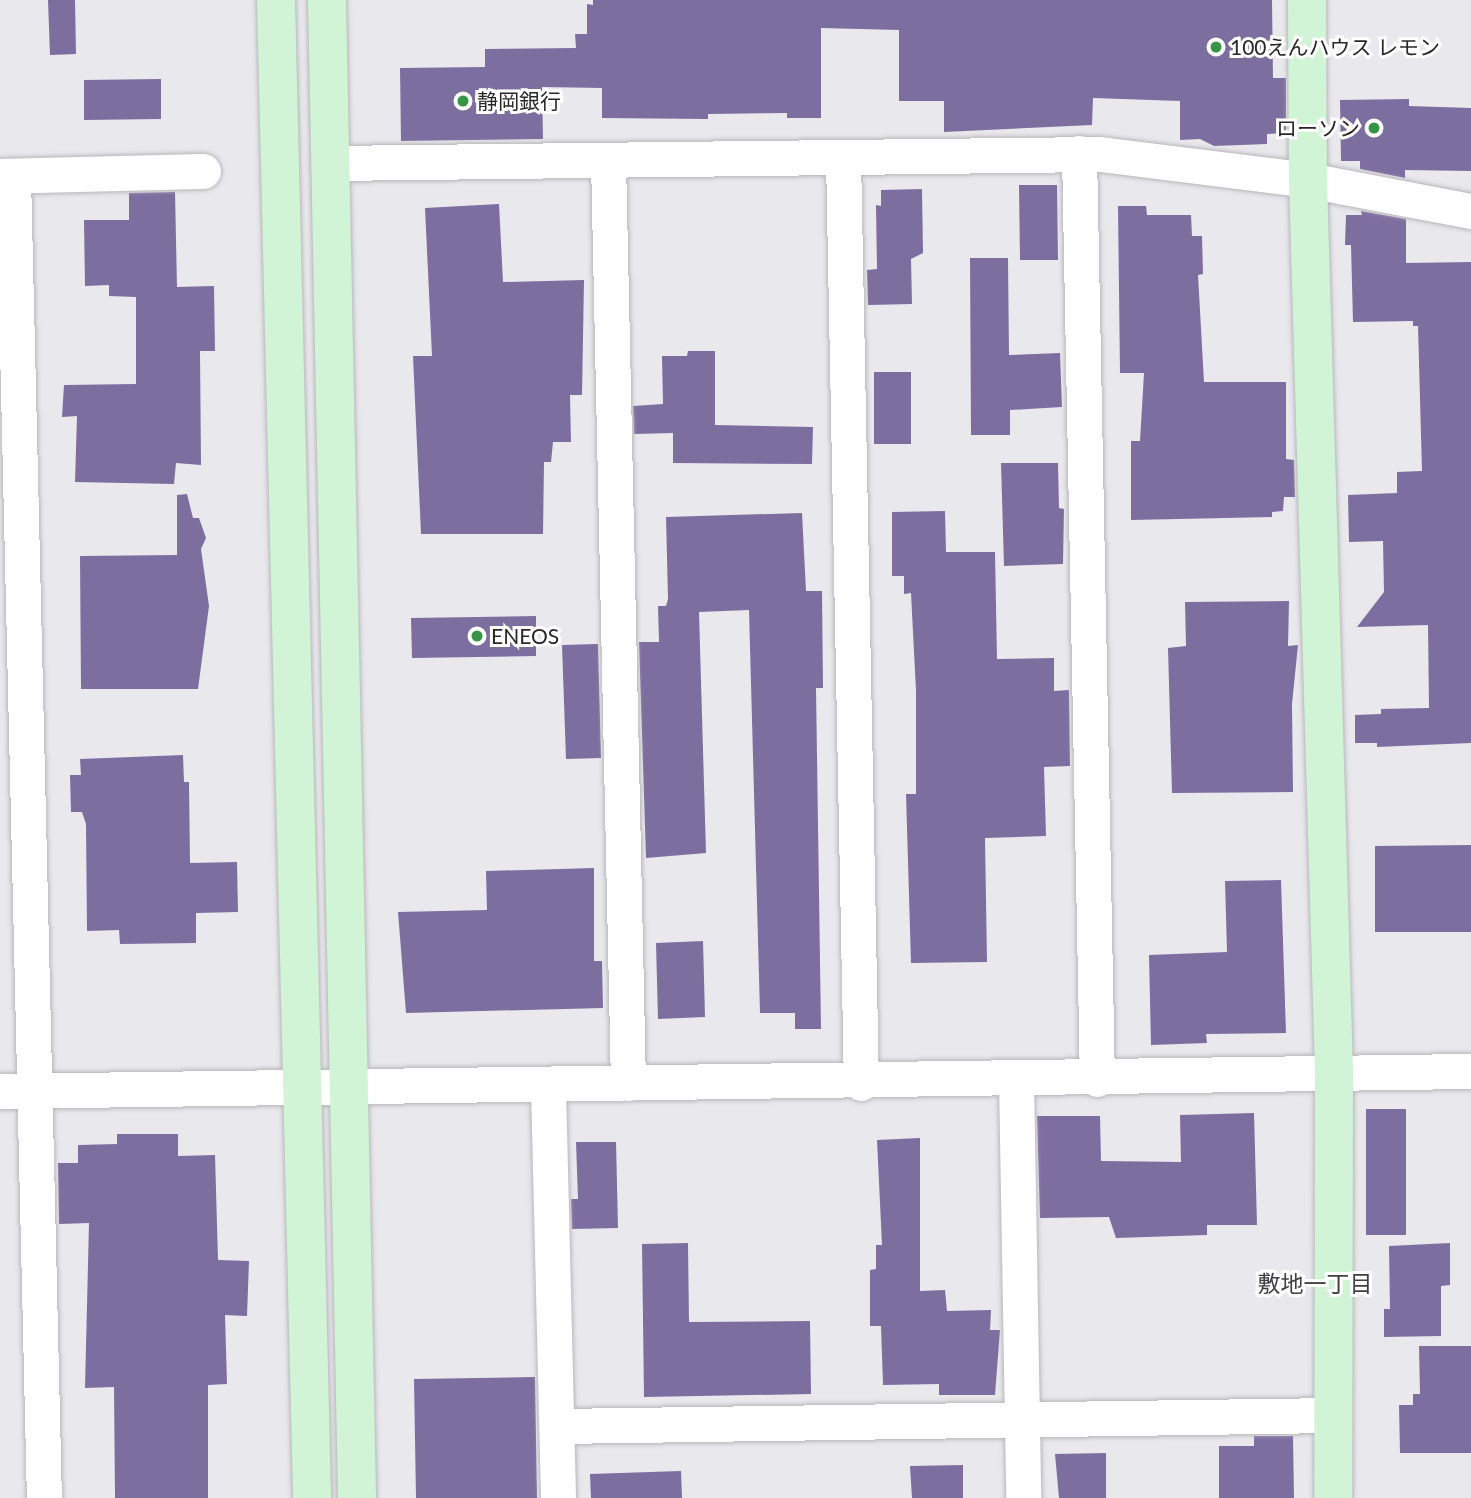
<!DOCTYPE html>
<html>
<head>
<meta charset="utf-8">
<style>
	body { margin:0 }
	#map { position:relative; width:1471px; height:1498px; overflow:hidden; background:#e9e8ed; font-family:Lato,"Noto Sans JP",sans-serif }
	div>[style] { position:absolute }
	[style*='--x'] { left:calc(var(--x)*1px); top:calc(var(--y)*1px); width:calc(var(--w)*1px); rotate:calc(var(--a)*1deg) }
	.building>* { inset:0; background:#7d6ea0 }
	.roads { filter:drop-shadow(0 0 2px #b8b7bb) drop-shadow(0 0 2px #b8b7bb) }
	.street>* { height:35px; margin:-17.5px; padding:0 17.5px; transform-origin:17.5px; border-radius:17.5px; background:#fff }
	.secondary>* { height:38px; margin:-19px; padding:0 19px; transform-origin:19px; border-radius:19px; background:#d1f4d6 }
	.dots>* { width:19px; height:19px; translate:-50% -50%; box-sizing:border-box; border:4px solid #fff; border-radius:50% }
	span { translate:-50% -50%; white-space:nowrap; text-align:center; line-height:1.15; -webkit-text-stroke:6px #fff; paint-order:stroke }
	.poi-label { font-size:21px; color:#282829 }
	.left { translate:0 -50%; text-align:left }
	.right { translate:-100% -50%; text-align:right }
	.neighbourhood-label { font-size:23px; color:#414043 }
</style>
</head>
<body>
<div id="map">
	<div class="building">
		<i style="clip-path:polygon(48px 0,75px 0,76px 54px,50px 55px)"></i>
		<i style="clip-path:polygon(593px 0,1272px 0,1273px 78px,1286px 78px,1286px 133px,1267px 134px,1267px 144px,1214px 146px,1200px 139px,1180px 140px,1180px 101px,1093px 98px,1092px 125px,944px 132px,944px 101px,899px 101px,899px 30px,821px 28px,821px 118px,787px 118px,787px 113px,708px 114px,708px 119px,602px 118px,602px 88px,542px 87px,543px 139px,401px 141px,400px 68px,485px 67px,485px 49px,576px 48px,575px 34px,587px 34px,587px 4px,593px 5px)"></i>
		<i style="clip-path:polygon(161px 79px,161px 119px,84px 120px,84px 80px)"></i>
		<i style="clip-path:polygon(1409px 99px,1409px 106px,1471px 108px,1471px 171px,1405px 170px,1405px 178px,1360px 169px,1360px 161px,1341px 161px,1340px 100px)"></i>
		<i style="clip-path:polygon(1019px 185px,1057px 185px,1058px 260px,1020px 260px)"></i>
		<i style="clip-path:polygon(922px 189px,923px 253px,911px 259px,912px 304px,868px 305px,867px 270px,877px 269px,876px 205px,881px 206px,881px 190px)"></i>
		<i style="clip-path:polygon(175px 192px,177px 287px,214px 286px,215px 351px,200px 351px,201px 465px,176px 463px,174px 484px,75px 482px,77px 416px,62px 417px,64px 385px,136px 384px,136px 297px,109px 296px,109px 285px,85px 286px,84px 220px,129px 220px,129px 193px)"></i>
		<i style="clip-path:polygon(499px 204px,503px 282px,584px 280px,582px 395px,570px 395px,571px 442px,553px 442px,551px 462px,544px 462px,543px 534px,421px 534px,413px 356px,432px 356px,425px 208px)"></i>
		<i style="clip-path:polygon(1118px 206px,1146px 206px,1147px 215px,1191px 215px,1192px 236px,1202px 236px,1203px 274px,1198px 275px,1204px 382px,1286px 382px,1286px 459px,1294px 460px,1295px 497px,1284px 497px,1283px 511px,1272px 512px,1272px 517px,1131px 520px,1131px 441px,1140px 441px,1144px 373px,1120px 373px)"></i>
		<i style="clip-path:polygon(1361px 211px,1406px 219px,1406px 263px,1471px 262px,1471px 743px,1377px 747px,1377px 743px,1355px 743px,1355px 715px,1381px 714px,1381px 709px,1429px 708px,1428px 625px,1357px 627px,1384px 592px,1383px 541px,1349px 542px,1348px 495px,1397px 493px,1397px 472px,1422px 471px,1418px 326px,1413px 326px,1413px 321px,1353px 322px,1351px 245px,1345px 245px,1346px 215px,1362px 215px)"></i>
		<i style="clip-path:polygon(970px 258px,1008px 258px,1009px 355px,1060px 353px,1062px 407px,1010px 410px,1010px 435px,971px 435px)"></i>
		<i style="clip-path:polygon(688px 351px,715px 351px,715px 425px,813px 427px,812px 464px,673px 463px,673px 433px,634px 434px,633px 406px,663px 404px,662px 356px,687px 356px)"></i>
		<i style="clip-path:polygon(874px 372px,911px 372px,911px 444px,874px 444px)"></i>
		<i style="clip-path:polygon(1001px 463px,1058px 463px,1059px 508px,1064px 509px,1063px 564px,1004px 566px)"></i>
		<i style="clip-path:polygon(187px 494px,193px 518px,199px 518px,206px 538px,201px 549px,209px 606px,198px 689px,81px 689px,80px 556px,177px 555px,177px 495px)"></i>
		<i style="clip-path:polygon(945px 511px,946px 552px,995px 552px,997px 659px,1054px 658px,1054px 691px,1069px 690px,1070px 766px,1044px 767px,1046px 836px,985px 838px,987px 962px,911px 963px,906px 794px,916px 794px,916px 691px,911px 593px,904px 594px,904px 576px,892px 576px,892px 512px)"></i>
		<i style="clip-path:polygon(802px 513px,806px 591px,822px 591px,823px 688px,816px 688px,821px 1029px,795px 1029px,795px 1013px,760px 1013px,749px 610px,699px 612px,706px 853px,646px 858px,639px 642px,659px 642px,658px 606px,666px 606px,668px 599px,666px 517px)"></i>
		<i style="clip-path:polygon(1289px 601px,1288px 646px,1298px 645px,1292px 704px,1293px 792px,1172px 793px,1168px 648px,1186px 646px,1185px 602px)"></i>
		<i style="clip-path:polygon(536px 616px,536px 656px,412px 658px,411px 618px)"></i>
		<i style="clip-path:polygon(598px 644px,601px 758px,566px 759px,562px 645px)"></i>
		<i style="clip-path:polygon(183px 755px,184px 782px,189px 782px,190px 863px,237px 862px,238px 912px,196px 913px,196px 943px,120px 944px,119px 930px,87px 931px,86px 824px,82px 812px,71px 812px,70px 775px,81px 775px,80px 759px)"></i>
		<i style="clip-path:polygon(1471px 845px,1471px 932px,1375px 932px,1375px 846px)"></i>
		<i style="clip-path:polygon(594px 868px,594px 961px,602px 961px,603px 1008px,406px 1013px,398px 912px,487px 910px,486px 871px)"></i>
		<i style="clip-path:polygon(1281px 880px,1286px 1033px,1206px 1034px,1207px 1043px,1151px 1045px,1149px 955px,1227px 952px,1225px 881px)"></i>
		<i style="clip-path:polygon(703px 941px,705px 1017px,658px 1019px,656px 943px)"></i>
		<i style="clip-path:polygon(1366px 1109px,1406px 1109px,1406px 1235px,1366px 1235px)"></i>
		<i style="clip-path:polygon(1254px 1113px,1257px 1225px,1207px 1225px,1207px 1235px,1116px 1238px,1109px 1217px,1040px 1218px,1037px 1116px,1100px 1116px,1101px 1161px,1181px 1162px,1180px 1115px)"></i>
		<i style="clip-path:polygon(117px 1134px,178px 1134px,178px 1156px,215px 1155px,218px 1260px,249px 1261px,247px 1316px,225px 1315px,227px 1384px,208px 1385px,208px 1498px,115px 1498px,114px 1387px,85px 1388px,89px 1223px,59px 1224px,58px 1163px,78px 1163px,78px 1145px,117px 1144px)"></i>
		<i style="clip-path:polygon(920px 1138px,920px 1291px,945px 1290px,947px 1311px,991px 1310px,990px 1330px,1000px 1330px,995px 1395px,939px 1395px,939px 1384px,883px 1385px,881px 1326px,870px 1326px,870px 1270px,876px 1269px,876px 1245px,882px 1245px,877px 1140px)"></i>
		<i style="clip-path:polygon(576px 1142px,616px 1142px,618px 1228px,572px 1229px,571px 1199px,578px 1199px)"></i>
		<i style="clip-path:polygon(688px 1243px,689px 1322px,810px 1321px,811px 1394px,644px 1397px,642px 1244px)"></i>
		<i style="clip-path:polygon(1450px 1243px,1450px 1285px,1441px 1286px,1441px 1336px,1384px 1337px,1384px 1309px,1390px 1309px,1389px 1246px)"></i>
		<i style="clip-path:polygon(1419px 1346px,1471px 1346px,1471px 1453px,1400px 1453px,1399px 1405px,1413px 1405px,1413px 1394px,1420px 1394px)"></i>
		<i style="clip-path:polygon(535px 1377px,537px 1498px,416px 1498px,414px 1379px)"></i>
		<i style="clip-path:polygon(1254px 1436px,1293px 1436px,1294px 1498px,1219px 1498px,1219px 1446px,1254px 1446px)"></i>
		<i style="clip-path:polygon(1106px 1453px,1106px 1498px,1059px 1498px,1055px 1454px)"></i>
		<i style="clip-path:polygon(963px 1465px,963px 1498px,912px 1498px,910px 1466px)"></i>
		<i style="clip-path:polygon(681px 1471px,682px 1498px,591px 1498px,590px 1474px)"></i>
	</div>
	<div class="roads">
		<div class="street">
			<i style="--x:1079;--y:153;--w:926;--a:88.89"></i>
			<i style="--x:843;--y:157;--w:926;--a:88.89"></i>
			<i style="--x:608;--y:160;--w:923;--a:88.76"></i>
			<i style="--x:329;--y:163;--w:771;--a:-0.67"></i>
			<i style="--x:1100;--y:154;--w:210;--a:7.1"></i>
			<i style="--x:1308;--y:180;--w:166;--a:10.8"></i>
			<i style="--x:0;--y:176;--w:203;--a:-1.4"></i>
			<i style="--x:13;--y:176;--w:1322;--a:88.66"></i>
			<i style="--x:1016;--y:1080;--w:418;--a:89"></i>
			<i style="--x:548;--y:1087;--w:411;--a:88.6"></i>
			<i style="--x:0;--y:1091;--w:1471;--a:-0.78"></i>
			<i style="--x:557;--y:1426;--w:774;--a:-0.81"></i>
		</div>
		<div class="secondary">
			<i style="--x:276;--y:0;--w:1498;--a:88.62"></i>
			<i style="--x:327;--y:0;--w:1498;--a:88.85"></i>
			<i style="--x:1307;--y:0;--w:180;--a:89.7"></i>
			<i style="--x:1308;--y:180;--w:893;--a:88.33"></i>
			<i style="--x:1334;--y:1073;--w:425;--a:90.1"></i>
		</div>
	</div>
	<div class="dots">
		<i style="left:1216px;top:47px;background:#369447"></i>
		<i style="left:463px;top:101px;background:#369447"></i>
		<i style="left:1374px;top:128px;background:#369447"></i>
		<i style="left:477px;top:636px;background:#369447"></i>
	</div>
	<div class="poi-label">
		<span class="left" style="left:1230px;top:47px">100えんハウス レモン</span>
		<span class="left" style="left:477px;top:101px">静岡銀行</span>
		<span class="right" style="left:1360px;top:128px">ローソン</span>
		<span class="left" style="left:491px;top:636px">ENEOS</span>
	</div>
	<div class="neighbourhood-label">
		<span style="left:1315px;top:1283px">敷地一丁目</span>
	</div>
</div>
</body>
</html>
